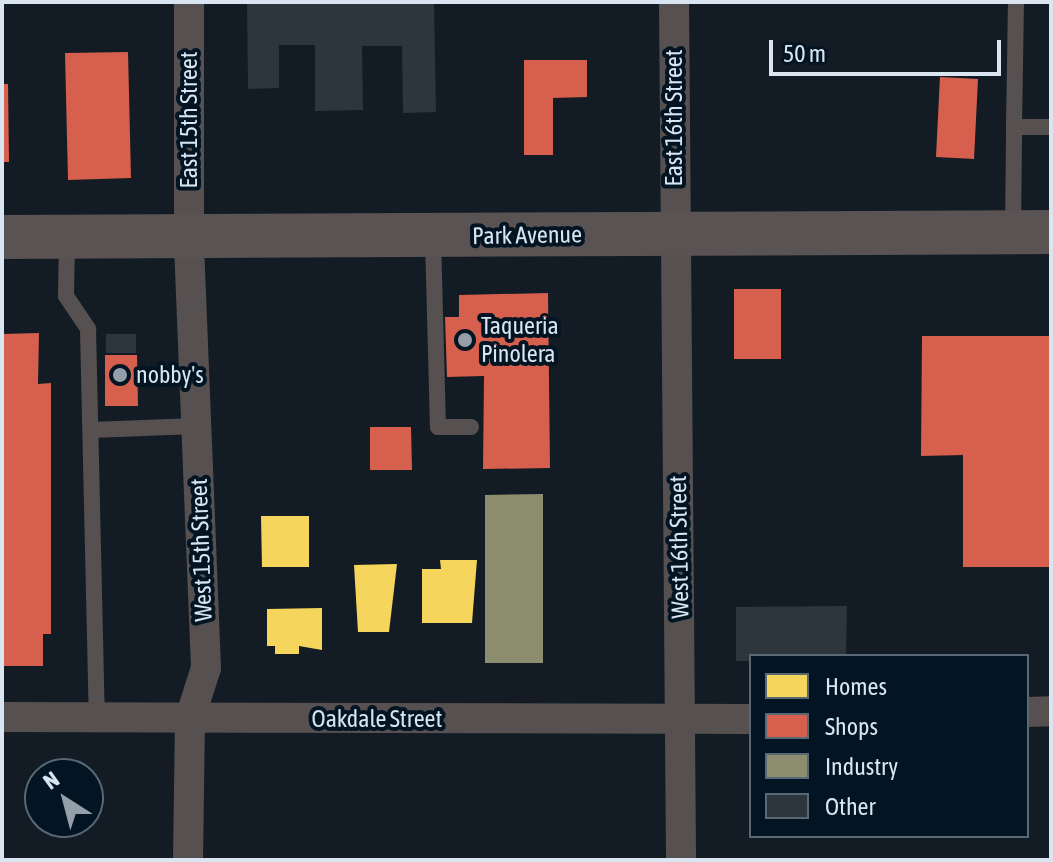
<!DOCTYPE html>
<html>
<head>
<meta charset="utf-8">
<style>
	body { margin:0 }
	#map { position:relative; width:1053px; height:862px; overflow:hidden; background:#131c25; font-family:"Asap Condensed",sans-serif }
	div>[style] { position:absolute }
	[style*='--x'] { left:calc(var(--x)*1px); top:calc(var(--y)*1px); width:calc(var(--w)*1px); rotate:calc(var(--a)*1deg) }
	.homes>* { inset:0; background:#f6d55c }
	.shops>* { inset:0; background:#d6604d }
	.industry>* { inset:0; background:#8c8c6e }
	.building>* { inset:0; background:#2d353d }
	.service>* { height:16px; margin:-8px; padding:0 8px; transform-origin:8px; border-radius:8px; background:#565150 }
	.minor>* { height:30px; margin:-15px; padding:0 15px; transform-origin:15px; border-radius:15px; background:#565150 }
	.secondary>* { height:44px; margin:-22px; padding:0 22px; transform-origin:22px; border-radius:22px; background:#595353 }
	.dots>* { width:22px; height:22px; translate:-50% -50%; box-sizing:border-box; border:4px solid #031423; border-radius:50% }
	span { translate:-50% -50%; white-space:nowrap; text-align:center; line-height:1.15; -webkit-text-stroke:8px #031423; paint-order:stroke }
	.street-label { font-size:24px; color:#d9e5f0 }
	.poi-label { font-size:24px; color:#d9e5f0 }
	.left { translate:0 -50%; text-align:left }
	.frame { position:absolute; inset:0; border:4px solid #d9e5f0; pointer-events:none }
	.legend { position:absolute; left:749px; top:654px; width:280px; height:184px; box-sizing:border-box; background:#031423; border:2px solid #596875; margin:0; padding:10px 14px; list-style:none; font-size:24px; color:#d9e5f0 }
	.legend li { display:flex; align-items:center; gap:16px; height:40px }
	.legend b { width:40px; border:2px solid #596875 }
	.north { position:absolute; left:24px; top:758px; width:80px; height:80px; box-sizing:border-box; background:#031423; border:2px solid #596875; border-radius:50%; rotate:324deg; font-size:22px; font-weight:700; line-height:32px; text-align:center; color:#d9e5f0 }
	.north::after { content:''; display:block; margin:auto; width:28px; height:36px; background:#949fa9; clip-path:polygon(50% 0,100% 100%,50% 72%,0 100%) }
	.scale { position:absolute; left:769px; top:40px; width:232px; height:36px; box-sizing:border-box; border:4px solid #d9e5f0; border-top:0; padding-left:10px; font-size:24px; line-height:28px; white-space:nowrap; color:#d9e5f0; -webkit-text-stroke:6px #031423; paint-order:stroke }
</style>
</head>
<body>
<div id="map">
	<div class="homes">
		<i style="clip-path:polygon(261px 516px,309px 516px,309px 567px,262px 567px)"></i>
		<i style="clip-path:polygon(440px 560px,477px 560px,472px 623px,422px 623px,422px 569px,441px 569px)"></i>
		<i style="clip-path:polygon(397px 564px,389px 632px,358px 632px,354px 565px)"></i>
		<i style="clip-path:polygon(322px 608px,322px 650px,299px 646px,299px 654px,275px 654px,275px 646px,267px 646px,267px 609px)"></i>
	</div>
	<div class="shops">
		<i style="clip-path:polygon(128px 52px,131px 178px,68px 180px,65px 53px)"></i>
		<i style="clip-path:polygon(524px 60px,587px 60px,587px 97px,553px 98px,553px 155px,524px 155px)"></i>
		<i style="clip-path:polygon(940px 77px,978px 79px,974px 159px,936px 157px)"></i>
		<i style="clip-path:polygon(2px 84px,8px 84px,9px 162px,2px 162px)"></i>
		<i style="clip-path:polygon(734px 289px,781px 289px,781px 359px,734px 359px)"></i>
		<i style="clip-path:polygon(548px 293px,550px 468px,483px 469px,484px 376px,447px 377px,445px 317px,459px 317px,459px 295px)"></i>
		<i style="clip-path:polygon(39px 333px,38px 384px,51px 383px,51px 634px,43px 634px,43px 666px,2px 666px,2px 334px)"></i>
		<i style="clip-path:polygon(922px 336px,1051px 336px,1051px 567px,963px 567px,963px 455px,921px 456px)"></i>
		<i style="clip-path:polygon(105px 355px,137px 355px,138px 406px,105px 406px)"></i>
		<i style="clip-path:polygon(370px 427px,411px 427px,412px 470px,370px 470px)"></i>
	</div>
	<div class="industry">
		<i style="clip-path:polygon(543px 494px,543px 663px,485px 663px,485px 495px)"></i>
	</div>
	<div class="building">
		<i style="clip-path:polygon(247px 2px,434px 2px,436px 112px,403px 113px,402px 46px,362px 46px,363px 110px,315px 111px,315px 45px,279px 45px,279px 88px,248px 89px)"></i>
		<i style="clip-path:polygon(106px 334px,136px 334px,136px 353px,106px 353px)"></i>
		<i style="clip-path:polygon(847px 606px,846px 656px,751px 656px,751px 661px,736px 661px,736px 607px)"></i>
	</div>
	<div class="service">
		<i style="--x:1014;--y:127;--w:125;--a:-89.1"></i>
		<i style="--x:1013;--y:231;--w:104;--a:-89.4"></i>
		<i style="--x:1014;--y:127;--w:35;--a:0"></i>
		<i style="--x:433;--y:238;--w:189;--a:88.5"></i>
		<i style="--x:438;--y:427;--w:33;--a:0"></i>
		<i style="--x:67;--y:239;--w:57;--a:91"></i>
		<i style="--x:66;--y:296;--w:40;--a:56"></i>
		<i style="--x:88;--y:329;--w:388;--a:88.7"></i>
		<i style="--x:91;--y:430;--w:105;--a:-2.2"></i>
	</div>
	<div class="minor">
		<i style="--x:674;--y:2;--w:858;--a:89.53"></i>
		<i style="--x:1027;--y:712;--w:24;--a:-2"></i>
		<i style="--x:2;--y:717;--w:749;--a:0.15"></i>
		<i style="--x:188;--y:860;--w:142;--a:-89.2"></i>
		<i style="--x:190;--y:718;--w:52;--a:-72.3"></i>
		<i style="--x:206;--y:668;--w:430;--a:-92.3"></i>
		<i style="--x:189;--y:238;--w:236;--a:-90"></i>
	</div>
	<div class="secondary">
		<i style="--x:2;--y:237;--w:1049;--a:-0.27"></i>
	</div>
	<div class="dots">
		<i style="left:465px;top:340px;background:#949fa9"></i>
		<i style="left:120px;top:375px;background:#949fa9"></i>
	</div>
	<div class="street-label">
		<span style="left:674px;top:118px;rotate:-90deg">East 16th Street</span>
		<span style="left:189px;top:120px;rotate:-90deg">East 15th Street</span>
		<span style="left:527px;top:235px;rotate:-1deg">Park Avenue</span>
		<span style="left:679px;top:547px;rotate:-91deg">West 16th Street</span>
		<span style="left:201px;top:550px;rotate:-92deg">West 15th Street</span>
		<span style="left:377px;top:719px">Oakdale Street</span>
	</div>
	<div class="poi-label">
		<span class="left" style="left:481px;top:340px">Taqueria<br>Pinolera</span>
		<span class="left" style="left:136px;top:375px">nobby's</span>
	</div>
	<div class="frame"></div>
	<ul class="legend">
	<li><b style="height:22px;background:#f6d55c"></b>Homes</li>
	<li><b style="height:22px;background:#d6604d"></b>Shops</li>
	<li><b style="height:22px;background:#8c8c6e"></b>Industry</li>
	<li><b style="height:22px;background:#2d353d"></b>Other</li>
	</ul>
	<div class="north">N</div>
	<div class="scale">50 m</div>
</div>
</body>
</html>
